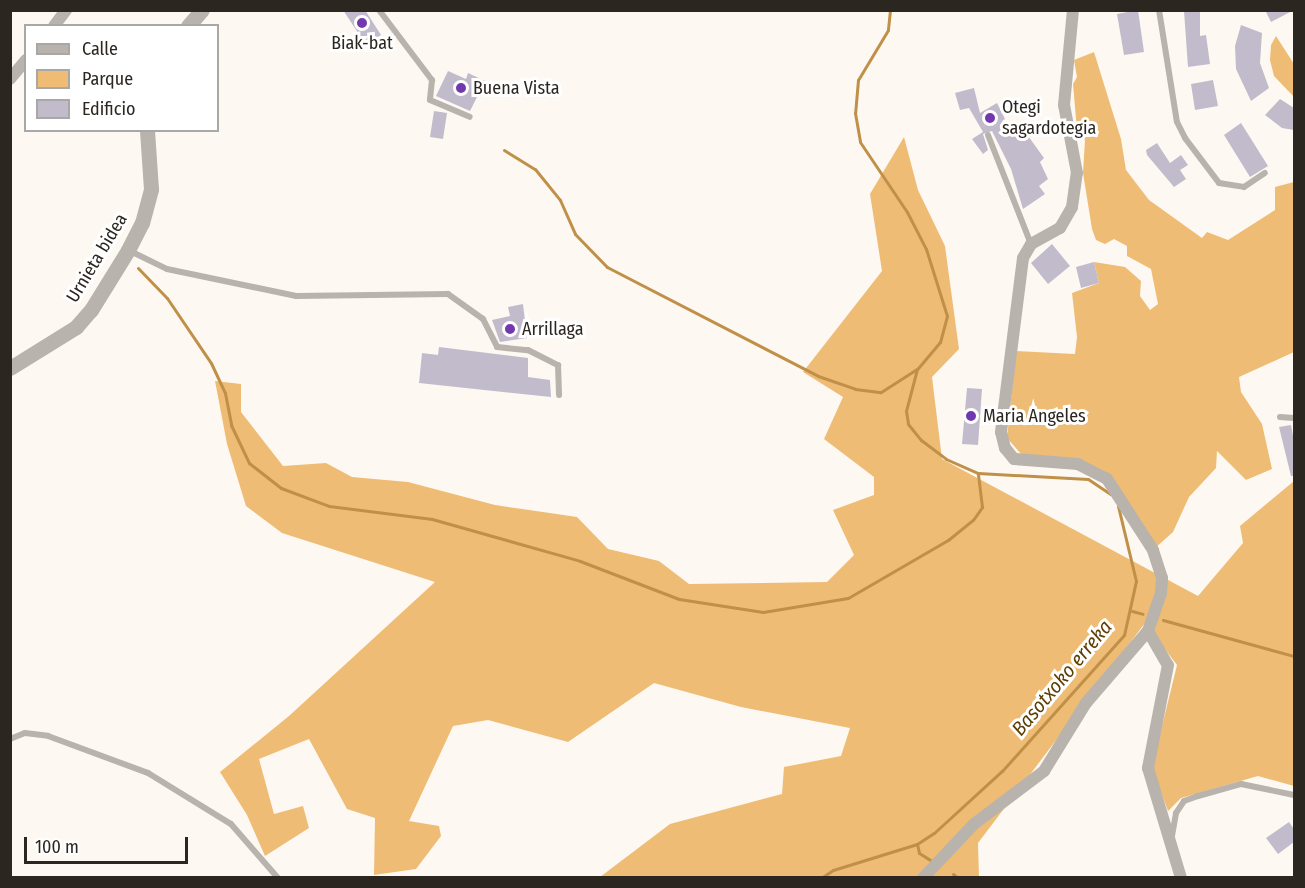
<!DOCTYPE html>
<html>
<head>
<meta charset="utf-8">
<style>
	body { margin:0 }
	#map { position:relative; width:1305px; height:888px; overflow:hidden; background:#fdf9f2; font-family:"Fira Sans Condensed",sans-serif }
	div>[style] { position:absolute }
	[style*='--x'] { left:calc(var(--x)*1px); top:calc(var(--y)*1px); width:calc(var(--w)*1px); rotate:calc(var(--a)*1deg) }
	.green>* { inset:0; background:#efbc75 }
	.stream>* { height:3px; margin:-1.5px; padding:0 1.5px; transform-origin:1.5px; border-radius:1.5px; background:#c09048 }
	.building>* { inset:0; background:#c1bbcc }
	.service>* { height:6px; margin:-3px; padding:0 3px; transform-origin:3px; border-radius:3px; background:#b8b3ac }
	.minor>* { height:12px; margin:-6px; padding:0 6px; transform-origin:6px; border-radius:6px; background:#b8b3ac }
	.tertiary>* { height:15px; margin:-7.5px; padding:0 7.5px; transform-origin:7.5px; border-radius:7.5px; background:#b8b3ac }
	.dots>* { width:16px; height:16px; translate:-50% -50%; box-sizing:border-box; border:3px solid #fff; border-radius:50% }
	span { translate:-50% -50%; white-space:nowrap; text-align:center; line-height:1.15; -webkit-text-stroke:6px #fff; paint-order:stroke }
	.poi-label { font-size:18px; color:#2b2620 }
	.left { translate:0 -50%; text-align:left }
	.street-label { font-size:18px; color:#2b2620 }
	.water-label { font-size:20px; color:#5e3d00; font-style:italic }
	.frame { position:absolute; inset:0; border:12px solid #2b2620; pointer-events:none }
	.legend { position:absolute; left:24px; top:24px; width:195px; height:108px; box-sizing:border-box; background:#fff; border:2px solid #aaa8a6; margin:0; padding:8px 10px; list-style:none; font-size:18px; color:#2b2620 }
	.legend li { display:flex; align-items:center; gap:12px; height:30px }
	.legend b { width:30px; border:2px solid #aaa8a6 }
	.scale { position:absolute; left:24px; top:837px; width:164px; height:27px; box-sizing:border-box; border:3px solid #2b2620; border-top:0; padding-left:8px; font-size:18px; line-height:21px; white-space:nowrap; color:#2b2620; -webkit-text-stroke:4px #fff; paint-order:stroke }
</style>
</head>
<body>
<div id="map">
	<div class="green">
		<i style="clip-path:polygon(1276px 36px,1294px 64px,1294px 97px,1274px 76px,1270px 60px,1271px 45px)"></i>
		<i style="clip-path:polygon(1094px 52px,1121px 139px,1126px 170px,1149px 200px,1202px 238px,1207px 232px,1228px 240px,1275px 210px,1275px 187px,1294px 182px,1294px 352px,1239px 377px,1241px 392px,1262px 424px,1272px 469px,1246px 480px,1217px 451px,1216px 468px,1189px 497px,1173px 532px,1153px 550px,1119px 493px,1084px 462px,1022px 455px,1007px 438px,1016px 351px,1075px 354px,1077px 337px,1072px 293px,1099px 283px,1094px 262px,1125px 267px,1141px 281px,1140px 296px,1150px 310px,1158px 304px,1151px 269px,1127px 256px,1127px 246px,1114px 239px,1105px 244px,1096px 240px,1092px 229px,1083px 173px,1085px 140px,1077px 130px,1073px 84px,1077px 77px,1074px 60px)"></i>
		<i style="clip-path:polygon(904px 137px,918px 190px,945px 246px,959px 349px,932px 377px,942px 459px,1198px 596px,1243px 543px,1240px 526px,1294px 481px,1294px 786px,1258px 776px,1181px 798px,1168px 811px,1152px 767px,1177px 665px,1145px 623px,978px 843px,979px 877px,600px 877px,670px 824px,782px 794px,784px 767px,841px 756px,850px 728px,741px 707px,654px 683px,568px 742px,488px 720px,453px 726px,409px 821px,439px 826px,441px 836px,416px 869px,374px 875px,375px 818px,347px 809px,309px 739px,259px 759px,274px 814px,303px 806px,309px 828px,265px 856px,247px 815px,220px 772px,289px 716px,435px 582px,282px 533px,246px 506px,227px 444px,215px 381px,241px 384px,241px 412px,283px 466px,326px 463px,352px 477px,408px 482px,495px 505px,577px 517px,608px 549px,659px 561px,689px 584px,827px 582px,854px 555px,833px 510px,874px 495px,874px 477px,824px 439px,843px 397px,803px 372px,882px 271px,870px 194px)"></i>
	</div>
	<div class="stream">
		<i style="--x:890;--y:10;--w:20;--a:96"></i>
		<i style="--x:888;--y:30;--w:58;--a:121"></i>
		<i style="--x:858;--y:80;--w:33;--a:95"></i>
		<i style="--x:855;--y:113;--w:29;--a:80"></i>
		<i style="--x:860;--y:142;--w:84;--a:56.1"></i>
		<i style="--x:907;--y:212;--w:42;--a:62.8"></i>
		<i style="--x:926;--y:249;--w:70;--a:72.6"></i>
		<i style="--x:947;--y:316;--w:27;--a:105"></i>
		<i style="--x:940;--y:342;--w:35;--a:130"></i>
		<i style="--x:917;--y:369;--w:43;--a:104.7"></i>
		<i style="--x:906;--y:411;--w:13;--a:81"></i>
		<i style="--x:908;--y:424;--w:21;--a:51"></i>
		<i style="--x:921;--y:440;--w:31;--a:37"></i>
		<i style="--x:946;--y:459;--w:35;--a:24"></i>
		<i style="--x:978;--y:473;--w:110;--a:3.1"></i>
		<i style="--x:1088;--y:479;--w:27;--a:34"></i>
		<i style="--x:504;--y:150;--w:36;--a:32"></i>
		<i style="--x:535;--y:169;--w:40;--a:51"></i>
		<i style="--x:560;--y:200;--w:37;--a:66"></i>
		<i style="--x:575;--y:234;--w:46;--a:45.9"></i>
		<i style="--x:607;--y:267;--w:237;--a:27.3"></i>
		<i style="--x:818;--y:376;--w:39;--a:19"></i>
		<i style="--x:855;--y:389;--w:26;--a:7"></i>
		<i style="--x:881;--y:392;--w:43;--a:-32.6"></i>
		<i style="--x:138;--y:268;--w:42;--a:46"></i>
		<i style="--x:167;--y:298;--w:78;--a:55.9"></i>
		<i style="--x:211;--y:363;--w:33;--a:65"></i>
		<i style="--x:225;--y:393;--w:33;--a:79"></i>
		<i style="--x:231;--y:425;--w:42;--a:64.7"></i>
		<i style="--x:249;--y:463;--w:41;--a:38"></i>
		<i style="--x:281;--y:488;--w:51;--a:20.6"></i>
		<i style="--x:329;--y:506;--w:104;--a:7.2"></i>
		<i style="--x:432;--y:519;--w:154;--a:15.8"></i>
		<i style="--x:580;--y:561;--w:106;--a:21"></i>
		<i style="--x:679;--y:599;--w:85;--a:8.8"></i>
		<i style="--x:763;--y:612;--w:86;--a:-9.4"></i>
		<i style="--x:848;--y:598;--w:116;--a:-30.1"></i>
		<i style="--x:948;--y:540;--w:32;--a:-39"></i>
		<i style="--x:973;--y:520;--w:16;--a:-55"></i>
		<i style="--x:982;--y:507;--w:34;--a:-97"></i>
		<i style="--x:1132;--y:611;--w:11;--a:15"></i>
		<i style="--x:1163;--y:620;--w:136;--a:15.4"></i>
		<i style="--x:917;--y:844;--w:9;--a:77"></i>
		<i style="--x:919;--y:853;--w:13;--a:32"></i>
		<i style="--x:953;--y:874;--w:6;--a:39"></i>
		<i style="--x:821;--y:878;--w:14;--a:-34"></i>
		<i style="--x:833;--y:870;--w:88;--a:-17.2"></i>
		<i style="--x:917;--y:844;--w:20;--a:-33"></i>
		<i style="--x:934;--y:833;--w:92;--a:-42.4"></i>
		<i style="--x:1002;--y:771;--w:183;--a:-48.1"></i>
		<i style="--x:1124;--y:635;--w:55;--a:-77.5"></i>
		<i style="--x:1136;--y:581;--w:77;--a:-103.5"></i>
	</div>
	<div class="building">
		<i style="clip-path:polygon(343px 10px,365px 10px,381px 35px,366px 45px)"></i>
		<i style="clip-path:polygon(1138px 10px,1144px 52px,1124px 55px,1117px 14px)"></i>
		<i style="clip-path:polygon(1265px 10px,1294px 10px,1271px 22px)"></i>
		<i style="clip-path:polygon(1184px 11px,1200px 11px,1200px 36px,1206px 35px,1210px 64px,1188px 67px)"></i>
		<i style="clip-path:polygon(1241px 25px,1262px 33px,1260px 63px,1269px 88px,1251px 101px,1236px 69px,1235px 46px)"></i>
		<i style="clip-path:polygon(448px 71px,466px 79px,468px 73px,485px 81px,470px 111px,436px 96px)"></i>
		<i style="clip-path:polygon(1213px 80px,1218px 106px,1195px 110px,1191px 84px)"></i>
		<i style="clip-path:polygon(974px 88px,980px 113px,997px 103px,1005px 119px,1002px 121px,1019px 140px,1026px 133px,1044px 158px,1040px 162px,1048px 179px,1039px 186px,1045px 194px,1023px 209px,1011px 169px,992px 131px,983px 134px,988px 150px,983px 154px,972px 139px,983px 132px,969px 108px,960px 110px,955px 93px)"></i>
		<i style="clip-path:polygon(1280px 99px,1294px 108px,1294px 130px,1282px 128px,1265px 115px)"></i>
		<i style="clip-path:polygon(434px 111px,447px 113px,443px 139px,430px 137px)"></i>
		<i style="clip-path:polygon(1241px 123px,1268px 166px,1250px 177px,1224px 135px)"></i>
		<i style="clip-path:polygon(1157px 143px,1170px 163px,1181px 155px,1188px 165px,1180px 170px,1186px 179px,1174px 187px,1147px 155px,1146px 150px)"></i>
		<i style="clip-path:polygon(1052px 244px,1070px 266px,1048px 284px,1031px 263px)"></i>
		<i style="clip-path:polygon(1094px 262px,1099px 283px,1081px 288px,1076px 267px)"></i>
		<i style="clip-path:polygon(523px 304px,527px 338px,500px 342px,492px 320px,510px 316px,508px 307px)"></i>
		<i style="clip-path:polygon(439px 347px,528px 358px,528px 377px,550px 380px,551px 397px,419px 383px,422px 353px,438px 355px)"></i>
		<i style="clip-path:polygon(967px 388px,982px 389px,978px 445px,962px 444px)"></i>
		<i style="clip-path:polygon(1291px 425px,1294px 441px,1294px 476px,1291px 476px,1279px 427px)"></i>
		<i style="clip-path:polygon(1289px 822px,1294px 829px,1294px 842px,1278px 854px,1266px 838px)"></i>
	</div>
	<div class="service">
		<i style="--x:379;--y:10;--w:88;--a:52.9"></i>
		<i style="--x:432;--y:80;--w:20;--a:96"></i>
		<i style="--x:430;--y:100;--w:43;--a:23"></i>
		<i style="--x:1159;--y:10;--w:113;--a:80.9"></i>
		<i style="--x:1177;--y:122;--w:18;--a:63"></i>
		<i style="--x:1185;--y:138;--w:56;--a:52.9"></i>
		<i style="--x:1219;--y:183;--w:25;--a:9"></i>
		<i style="--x:1244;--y:187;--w:25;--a:-34"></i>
		<i style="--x:988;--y:135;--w:117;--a:68.5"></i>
		<i style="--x:128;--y:250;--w:43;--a:26"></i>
		<i style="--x:167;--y:269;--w:132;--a:11.8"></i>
		<i style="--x:296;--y:296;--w:152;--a:-0.8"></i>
		<i style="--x:448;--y:294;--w:43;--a:35.5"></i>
		<i style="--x:483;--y:319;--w:31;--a:63"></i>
		<i style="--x:497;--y:347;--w:31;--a:6"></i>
		<i style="--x:528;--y:350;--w:34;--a:27"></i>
		<i style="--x:558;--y:365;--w:30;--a:88"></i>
		<i style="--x:1280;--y:417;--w:14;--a:4"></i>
		<i style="--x:10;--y:739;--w:16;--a:-22"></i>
		<i style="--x:25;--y:733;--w:23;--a:7"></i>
		<i style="--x:48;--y:736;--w:107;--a:20.3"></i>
		<i style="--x:148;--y:773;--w:97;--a:31.6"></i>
		<i style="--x:231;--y:824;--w:72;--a:49"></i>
		<i style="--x:1172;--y:836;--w:23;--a:-80"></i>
		<i style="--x:1176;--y:813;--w:14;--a:-56"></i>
		<i style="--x:1184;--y:801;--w:15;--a:-20"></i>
		<i style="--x:1198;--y:796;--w:45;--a:-15.6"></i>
		<i style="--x:1241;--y:784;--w:54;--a:11.7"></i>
	</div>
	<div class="minor">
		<i style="--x:54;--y:26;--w:20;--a:-53"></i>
		<i style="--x:10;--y:79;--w:25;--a:-50"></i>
		<i style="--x:1148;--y:631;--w:39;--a:60"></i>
		<i style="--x:1168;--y:665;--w:105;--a:101"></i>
		<i style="--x:1148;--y:768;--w:115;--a:73.3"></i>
		<i style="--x:923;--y:878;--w:74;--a:-46.6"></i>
		<i style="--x:974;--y:824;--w:88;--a:-37.1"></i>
		<i style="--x:1044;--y:771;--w:80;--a:-58.3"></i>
		<i style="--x:1086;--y:703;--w:95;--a:-49.3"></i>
		<i style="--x:1148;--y:631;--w:40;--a:-71.1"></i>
		<i style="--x:1161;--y:593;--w:15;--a:-86"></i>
		<i style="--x:1162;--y:578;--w:29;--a:-108"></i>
		<i style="--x:1153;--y:550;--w:85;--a:-122.9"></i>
		<i style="--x:1107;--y:479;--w:33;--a:-153"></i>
		<i style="--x:1078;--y:464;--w:64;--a:-175.5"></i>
		<i style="--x:1014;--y:459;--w:14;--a:-129"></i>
		<i style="--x:1005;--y:448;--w:16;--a:-104"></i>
		<i style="--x:1001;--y:432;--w:175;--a:-82.8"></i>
		<i style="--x:1023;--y:258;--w:16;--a:-60"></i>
		<i style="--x:1031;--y:244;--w:33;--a:-29"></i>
		<i style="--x:1060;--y:228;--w:24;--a:-60"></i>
		<i style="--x:1072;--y:207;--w:34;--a:-82"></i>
		<i style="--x:1077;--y:173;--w:69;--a:-100.8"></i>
		<i style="--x:1064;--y:105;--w:95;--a:-84.6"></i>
	</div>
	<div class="tertiary">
		<i style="--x:188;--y:26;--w:21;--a:-49"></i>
		<i style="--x:10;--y:368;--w:78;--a:-31.8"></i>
		<i style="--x:76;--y:327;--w:23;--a:-49"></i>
		<i style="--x:91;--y:310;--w:70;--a:-58.3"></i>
		<i style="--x:128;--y:250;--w:30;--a:-63"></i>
		<i style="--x:142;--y:223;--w:35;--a:-75"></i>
		<i style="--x:151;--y:189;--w:59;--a:-93.9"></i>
	</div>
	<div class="dots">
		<i style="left:362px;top:23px;background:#7239af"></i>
		<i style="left:461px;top:88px;background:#7239af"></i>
		<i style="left:990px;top:118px;background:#7239af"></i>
		<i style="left:510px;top:329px;background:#7239af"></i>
		<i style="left:971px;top:416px;background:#7239af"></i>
	</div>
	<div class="poi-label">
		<span style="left:362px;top:43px">Biak-bat</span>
		<span class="left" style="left:473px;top:88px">Buena Vista</span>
		<span class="left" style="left:1002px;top:118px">Otegi<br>sagardotegia</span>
		<span class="left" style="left:522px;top:329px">Arrillaga</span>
		<span class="left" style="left:983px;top:416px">Maria Angeles</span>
	</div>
	<div class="street-label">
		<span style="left:97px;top:258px;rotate:-59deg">Urnieta bidea</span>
	</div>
	<div class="water-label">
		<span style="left:1062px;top:678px;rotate:-50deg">Basotxoko erreka</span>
	</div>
	<div class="frame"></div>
	<ul class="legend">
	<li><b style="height:8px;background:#b8b3ac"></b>Calle</li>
	<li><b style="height:16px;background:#efbc75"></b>Parque</li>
	<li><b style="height:16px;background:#c1bbcc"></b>Edificio</li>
	</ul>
	<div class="scale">100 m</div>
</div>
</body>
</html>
